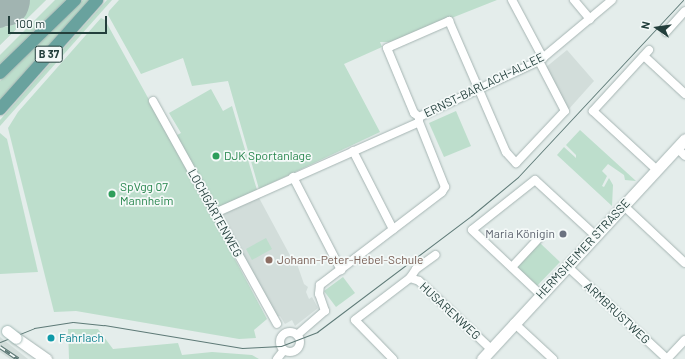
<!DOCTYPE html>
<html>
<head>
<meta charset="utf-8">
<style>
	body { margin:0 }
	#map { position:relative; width:685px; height:359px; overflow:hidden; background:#e4edeb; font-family:Barlow,sans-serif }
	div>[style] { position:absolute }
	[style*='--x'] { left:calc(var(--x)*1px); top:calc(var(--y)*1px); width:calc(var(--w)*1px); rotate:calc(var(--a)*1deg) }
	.built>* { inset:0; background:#d2ddda }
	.green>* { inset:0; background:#bddecc }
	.taxiway>* { height:18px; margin:-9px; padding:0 9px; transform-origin:9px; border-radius:9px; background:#a1b4b1 }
	.runway>* { height:45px; margin:-22.5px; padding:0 22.5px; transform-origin:22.5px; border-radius:22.5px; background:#a1b4b1 }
	.roads { filter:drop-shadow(0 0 1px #a6b5b3) drop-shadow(0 0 1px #a6b5b3) }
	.street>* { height:8px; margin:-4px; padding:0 4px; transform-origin:4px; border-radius:4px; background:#fff }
	.street>.ring { margin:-4px; padding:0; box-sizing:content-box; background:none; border:8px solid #fff; border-radius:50% }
	.secondary>* { height:11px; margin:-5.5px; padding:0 5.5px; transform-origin:5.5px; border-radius:5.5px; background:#fff }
	.primary>* { height:12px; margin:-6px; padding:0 6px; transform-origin:6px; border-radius:6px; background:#69a29e }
	.tram>* { height:1px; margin:-0.5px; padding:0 0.5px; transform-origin:0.5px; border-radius:0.5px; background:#5e7a77 }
	.rail>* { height:3.5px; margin-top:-1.75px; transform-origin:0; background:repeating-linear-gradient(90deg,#f4f9f8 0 6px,#5e7a77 0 12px); box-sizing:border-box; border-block:1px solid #5e7a77 }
	.bridges { filter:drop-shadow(0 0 1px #a2b9b5) drop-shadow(0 0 1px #a2b9b5) }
	.secondary-bridge>* { height:11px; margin:-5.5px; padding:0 5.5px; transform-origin:5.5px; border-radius:5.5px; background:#fff }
	.dots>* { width:11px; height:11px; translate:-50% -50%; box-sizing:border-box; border:2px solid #f4f9f8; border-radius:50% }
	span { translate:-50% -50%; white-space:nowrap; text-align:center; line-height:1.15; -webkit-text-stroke:3.5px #f4f9f8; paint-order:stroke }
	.shield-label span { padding:1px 3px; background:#f4f9f8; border:1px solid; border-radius:3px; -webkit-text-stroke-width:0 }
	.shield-label { font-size:11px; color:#233f3c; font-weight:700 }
	.street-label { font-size:12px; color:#233f3c }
	.leisure-label { font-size:12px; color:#27864d }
	.left { translate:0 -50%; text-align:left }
	.worship-label { font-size:12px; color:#5b616d }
	.right { translate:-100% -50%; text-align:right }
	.education-label { font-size:12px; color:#785e54 }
	.culture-label { font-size:12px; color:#0d838f }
	.north { position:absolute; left:637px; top:8px; width:40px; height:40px; -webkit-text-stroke:3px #f4f9f8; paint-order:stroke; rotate:283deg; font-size:11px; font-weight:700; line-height:16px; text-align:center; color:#233f3c }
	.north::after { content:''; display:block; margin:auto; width:14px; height:18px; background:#233f3c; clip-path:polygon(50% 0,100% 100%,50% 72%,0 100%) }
	.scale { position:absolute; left:8px; top:16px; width:99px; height:18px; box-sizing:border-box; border:2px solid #233f3c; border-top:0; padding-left:5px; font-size:12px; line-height:14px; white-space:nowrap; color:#233f3c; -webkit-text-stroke:3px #f4f9f8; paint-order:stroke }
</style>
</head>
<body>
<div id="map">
	<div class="built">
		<i style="clip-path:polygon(0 0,46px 0,0 45px)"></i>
		<i style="clip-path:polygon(567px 50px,594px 81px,568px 110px,545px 68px)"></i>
		<i style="clip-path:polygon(258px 196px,292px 259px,296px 261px,304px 284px,308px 287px,306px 292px,309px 299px,312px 297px,318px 308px,295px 326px,292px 320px,285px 324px,280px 316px,276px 317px,221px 216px)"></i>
		<i style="clip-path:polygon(0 337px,28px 359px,10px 359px,0 352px)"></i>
	</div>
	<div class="green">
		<i style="clip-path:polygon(20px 0,46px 0,0 45px,0 25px,8px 27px,13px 25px)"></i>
		<i style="clip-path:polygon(55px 0,66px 0,0 64px,0 55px)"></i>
		<i style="clip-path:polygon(83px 0,91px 0,0 102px,0 81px)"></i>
		<i style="clip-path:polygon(107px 0,112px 0,0 126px,0 120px)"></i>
		<i style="clip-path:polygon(119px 0,497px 0,391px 42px,380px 42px,382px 47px,344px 64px,380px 132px,259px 189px,228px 81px,192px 86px,183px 58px,141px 74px,108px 15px,109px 11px)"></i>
		<i style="clip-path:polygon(101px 18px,105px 20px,163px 125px,267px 319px,254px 330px,256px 338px,239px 339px,76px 311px,54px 312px,8px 128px,18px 112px)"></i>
		<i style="clip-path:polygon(211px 89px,223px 111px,232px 106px,257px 190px,220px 207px,214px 205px,175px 136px,181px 133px,169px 113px)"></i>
		<i style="clip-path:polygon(456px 111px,471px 146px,444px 157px,429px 123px)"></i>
		<i style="clip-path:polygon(580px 130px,636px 181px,625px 180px,624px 175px,608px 164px,602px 171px,607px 176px,602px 186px,604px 187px,609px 178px,613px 185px,612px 206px,557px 155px,564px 147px,576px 158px,576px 155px,566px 145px)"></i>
		<i style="clip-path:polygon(0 133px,7px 139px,38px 272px,0 274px)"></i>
		<i style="clip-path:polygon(266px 238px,272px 249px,252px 260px,246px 249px)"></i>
		<i style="clip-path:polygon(540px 243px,560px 262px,535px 288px,515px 269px)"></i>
		<i style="clip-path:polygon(343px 277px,355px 293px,336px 307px,324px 291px)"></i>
		<i style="clip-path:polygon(68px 329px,98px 329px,113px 349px,178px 343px,182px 355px,212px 352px,252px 355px,259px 359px,69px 359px)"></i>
	</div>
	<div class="taxiway">
		<i style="--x:0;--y:19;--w:9;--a:-36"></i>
		<i style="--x:7;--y:14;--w:11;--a:-95"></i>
	</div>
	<div class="runway">
		<i style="--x:6;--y:3;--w:3;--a:-72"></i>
	</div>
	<div class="roads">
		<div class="street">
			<i style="--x:512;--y:0;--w:66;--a:61.9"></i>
			<i style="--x:574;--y:0;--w:25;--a:50"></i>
			<i style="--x:666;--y:32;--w:28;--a:-48"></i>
			<i style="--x:649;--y:50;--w:83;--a:132.6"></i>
			<i style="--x:593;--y:111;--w:87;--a:42.7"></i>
			<i style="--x:644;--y:56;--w:56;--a:42.8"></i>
			<i style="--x:153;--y:101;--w:255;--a:60.9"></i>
			<i style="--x:419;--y:117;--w:6;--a:-141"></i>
			<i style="--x:414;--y:113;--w:70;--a:-112.6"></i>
			<i style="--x:387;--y:48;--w:68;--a:-23.5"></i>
			<i style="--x:449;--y:21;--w:143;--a:66.5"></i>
			<i style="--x:506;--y:152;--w:15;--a:48"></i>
			<i style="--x:516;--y:163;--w:71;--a:-46.7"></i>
			<i style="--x:565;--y:111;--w:56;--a:-117.5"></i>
			<i style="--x:677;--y:148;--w:11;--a:45"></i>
			<i style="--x:353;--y:151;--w:88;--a:62.9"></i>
			<i style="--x:293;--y:177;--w:105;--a:62.7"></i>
			<i style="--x:535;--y:180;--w:80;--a:141.6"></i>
			<i style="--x:472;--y:230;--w:95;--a:43.3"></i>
			<i style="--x:535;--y:180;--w:83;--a:42.6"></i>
			<i style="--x:624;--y:206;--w:83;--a:43.1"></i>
			<i style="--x:215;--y:213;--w:223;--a:-24"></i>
			<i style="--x:567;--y:266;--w:137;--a:42.9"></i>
			<i style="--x:512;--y:267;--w:40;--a:-47"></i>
			<i style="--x:410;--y:278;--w:9;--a:18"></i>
			<i style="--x:419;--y:281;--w:99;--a:43.4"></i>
			<i style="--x:514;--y:323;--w:53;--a:42.7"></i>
			<i class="ring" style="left:280px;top:332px;width:12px;height:12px"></i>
			<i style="--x:297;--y:335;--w:37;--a:-41"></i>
			<i style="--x:325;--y:311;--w:18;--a:-109"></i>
			<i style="--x:319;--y:294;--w:9;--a:-84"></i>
			<i style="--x:320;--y:285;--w:153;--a:-37.3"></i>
			<i style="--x:442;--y:192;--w:6;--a:-59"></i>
			<i style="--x:445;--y:187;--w:70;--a:-111.8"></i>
			<i style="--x:419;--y:122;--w:5;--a:-90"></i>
			<i style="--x:419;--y:117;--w:132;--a:-25"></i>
			<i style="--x:539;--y:61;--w:95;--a:-39.9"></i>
			<i style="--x:277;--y:359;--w:11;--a:-52"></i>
			<i style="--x:393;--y:359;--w:54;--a:-134.3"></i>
			<i style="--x:355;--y:320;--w:69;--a:-37.4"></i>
			<i style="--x:410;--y:278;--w:11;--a:-56"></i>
			<i style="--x:416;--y:269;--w:24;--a:-36"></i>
			<i style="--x:667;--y:359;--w:26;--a:-47"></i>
		</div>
		<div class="secondary">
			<i style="--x:16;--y:338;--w:37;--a:35"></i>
			<i style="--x:482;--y:359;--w:299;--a:-47.3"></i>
		</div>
		<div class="primary">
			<i style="--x:0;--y:73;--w:105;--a:-44.2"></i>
			<i style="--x:0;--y:109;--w:146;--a:-48.3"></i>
		</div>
	</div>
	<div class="tram">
		<i style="--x:0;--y:342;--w:37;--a:-22"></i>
		<i style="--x:34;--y:328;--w:39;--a:-9"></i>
		<i style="--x:73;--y:322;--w:31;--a:6"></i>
		<i style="--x:104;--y:325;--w:140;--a:9.5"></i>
		<i style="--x:242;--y:348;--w:39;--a:-3"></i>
		<i style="--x:281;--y:346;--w:39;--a:-21"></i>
		<i style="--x:317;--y:332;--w:193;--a:-37"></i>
		<i style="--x:471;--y:216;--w:61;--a:-39.7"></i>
		<i style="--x:518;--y:177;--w:242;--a:-47"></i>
	</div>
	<div class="rail">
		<i style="--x:0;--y:347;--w:22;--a:34"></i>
	</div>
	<div class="bridges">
		<div class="secondary-bridge">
			<i style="--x:7;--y:331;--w:11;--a:38"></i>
		</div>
	</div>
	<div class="dots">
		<i style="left:216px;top:156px;background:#2e9e5b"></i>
		<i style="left:112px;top:194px;background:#2e9e5b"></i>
		<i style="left:563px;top:234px;background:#6b7280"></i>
		<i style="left:269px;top:260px;background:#8d6e63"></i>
		<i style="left:51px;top:338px;background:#0f9aa8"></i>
	</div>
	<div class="shield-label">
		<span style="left:49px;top:54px">B 37</span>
	</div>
	<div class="street-label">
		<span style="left:484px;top:85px;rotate:-26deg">ERNST-BARLACH-ALLEE</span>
		<span style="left:215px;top:213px;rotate:61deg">LOCHGÄRTENWEG</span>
		<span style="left:583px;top:249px;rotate:-47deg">HERMSHEIMER STRASSE</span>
		<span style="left:450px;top:311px;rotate:43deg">HUSARENWEG</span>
		<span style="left:617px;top:313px;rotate:43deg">ARMBRUSTWEG</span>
	</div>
	<div class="leisure-label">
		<span class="left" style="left:224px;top:156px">DJK Sportanlage</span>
		<span class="left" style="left:120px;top:194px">SpVgg 07<br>Mannheim</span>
	</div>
	<div class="worship-label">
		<span class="right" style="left:555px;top:234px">Maria Königin</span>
	</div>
	<div class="education-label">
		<span class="left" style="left:277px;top:260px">Johann-Peter-Hebel-Schule</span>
	</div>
	<div class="culture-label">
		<span class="left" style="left:59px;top:338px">Fahrlach</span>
	</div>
	<div class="north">N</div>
	<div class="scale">100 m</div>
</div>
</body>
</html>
